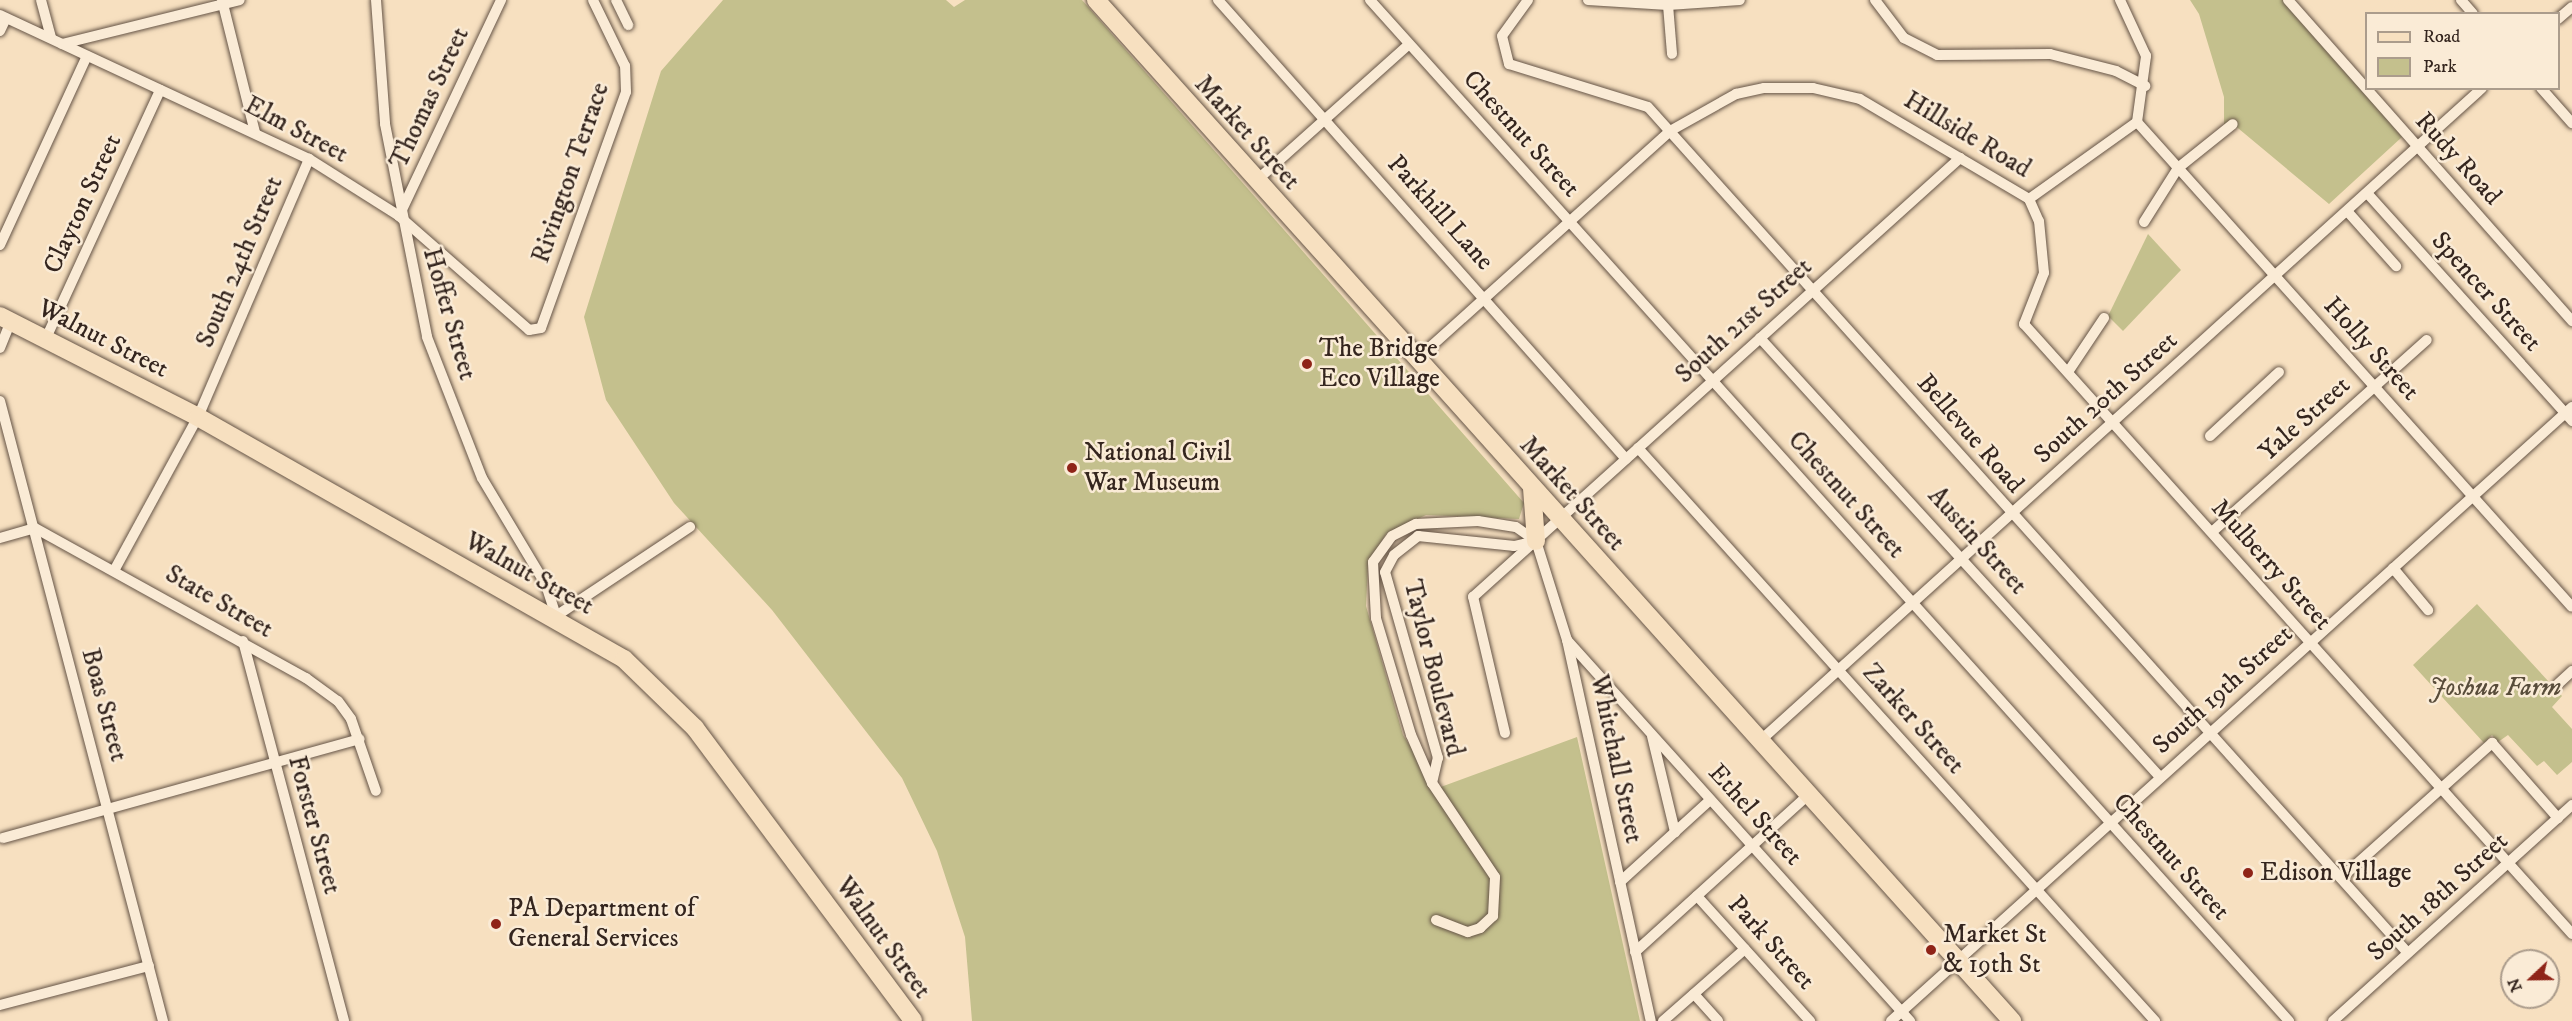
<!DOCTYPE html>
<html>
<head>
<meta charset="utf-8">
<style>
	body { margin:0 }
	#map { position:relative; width:2572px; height:1021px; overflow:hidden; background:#f7e0c0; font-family:"IM FELL DW Pica",serif }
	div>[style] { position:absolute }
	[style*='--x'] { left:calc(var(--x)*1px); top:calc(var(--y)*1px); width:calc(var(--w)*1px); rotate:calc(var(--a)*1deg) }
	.green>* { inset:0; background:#c4c08d }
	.roads { filter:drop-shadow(0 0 2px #655446) drop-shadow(0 0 2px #655446) }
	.street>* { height:10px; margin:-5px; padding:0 5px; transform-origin:5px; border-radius:5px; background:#faebd6 }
	.primary>* { height:18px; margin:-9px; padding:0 9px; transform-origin:9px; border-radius:9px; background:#f7e0c0 }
	.dots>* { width:16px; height:16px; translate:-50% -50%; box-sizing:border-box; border:3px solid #faebd6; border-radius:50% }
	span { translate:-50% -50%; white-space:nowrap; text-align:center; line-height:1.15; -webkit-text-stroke:5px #faebd6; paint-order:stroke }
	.street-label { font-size:26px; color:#34251e }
	.poi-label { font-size:26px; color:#34251e }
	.left { translate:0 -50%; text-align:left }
	.park-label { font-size:26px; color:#584c3a; font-style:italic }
	.legend { position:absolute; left:2365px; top:12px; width:195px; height:78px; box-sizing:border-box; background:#faebd6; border:2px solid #ab9c8c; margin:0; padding:8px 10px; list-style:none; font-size:18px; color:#34251e }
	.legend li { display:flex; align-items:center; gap:12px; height:30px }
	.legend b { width:30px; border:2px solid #ab9c8c }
	.north { position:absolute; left:2500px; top:949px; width:60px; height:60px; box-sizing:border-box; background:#faebd6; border:2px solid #ab9c8c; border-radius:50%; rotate:248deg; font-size:16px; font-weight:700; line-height:24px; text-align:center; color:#34251e }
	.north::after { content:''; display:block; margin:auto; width:21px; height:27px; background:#8f2418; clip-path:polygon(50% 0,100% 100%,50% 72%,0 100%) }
</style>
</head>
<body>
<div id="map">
	<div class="green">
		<i style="clip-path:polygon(723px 0,946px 0,954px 7px,965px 0,1082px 0,1524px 503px,1519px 519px,1426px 515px,1386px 534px,1368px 564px,1366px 606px,1403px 735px,1438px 788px,1577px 737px,1640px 1021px,972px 1021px,965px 937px,937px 851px,902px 778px,772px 610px,674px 503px,606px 400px,584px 317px,661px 71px)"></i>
		<i style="clip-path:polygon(2190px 0,2286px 0,2402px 137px,2329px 204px,2233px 124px,2224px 131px,2224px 97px,2199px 14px)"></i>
		<i style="clip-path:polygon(2148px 234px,2181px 270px,2123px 331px,2108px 316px)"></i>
		<i style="clip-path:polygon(2477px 604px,2562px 696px,2552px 707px,2572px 729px,2572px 762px,2557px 775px,2544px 761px,2537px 766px,2508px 735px,2498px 742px,2492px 735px,2484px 743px,2413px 665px)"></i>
	</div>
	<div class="roads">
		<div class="street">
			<i style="--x:41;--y:0;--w:39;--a:75"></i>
			<i style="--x:222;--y:0;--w:136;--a:76"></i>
			<i style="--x:376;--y:0;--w:124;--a:85.8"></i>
			<i style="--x:385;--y:124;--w:217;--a:78.8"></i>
			<i style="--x:427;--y:337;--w:151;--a:68.7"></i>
			<i style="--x:482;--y:478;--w:125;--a:59.1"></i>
			<i style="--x:546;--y:585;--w:33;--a:72"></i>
			<i style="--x:556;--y:616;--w:161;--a:-33.6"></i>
			<i style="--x:616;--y:0;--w:28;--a:64"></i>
			<i style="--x:1218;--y:0;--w:614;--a:48.37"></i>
			<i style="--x:1370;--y:0;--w:1374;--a:48.01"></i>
			<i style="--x:1528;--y:0;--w:44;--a:125.8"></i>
			<i style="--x:1502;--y:36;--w:29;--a:76"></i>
			<i style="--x:1509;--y:64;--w:145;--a:17.2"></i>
			<i style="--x:1648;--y:107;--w:1137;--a:48.07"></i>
			<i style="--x:1588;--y:0;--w:80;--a:3.6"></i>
			<i style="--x:1668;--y:5;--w:72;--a:-4"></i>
			<i style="--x:1875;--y:0;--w:48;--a:52.7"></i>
			<i style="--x:1904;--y:38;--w:37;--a:27"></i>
			<i style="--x:1937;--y:55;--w:113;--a:-0.5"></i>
			<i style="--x:2050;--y:54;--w:68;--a:14.4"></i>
			<i style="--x:2116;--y:71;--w:33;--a:27"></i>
			<i style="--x:2288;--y:0;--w:429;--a:48.5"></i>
			<i style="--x:2461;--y:0;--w:18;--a:49"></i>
			<i style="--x:1668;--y:5;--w:49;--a:85.3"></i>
			<i style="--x:0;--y:15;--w:341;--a:25"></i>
			<i style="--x:309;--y:159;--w:107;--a:32.3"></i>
			<i style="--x:399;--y:216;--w:173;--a:41.2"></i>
			<i style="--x:529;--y:330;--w:12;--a:-9"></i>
			<i style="--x:541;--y:328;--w:251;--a:-70.2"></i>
			<i style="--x:626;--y:92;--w:26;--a:-92"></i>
			<i style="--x:625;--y:66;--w:73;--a:-115.9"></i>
			<i style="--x:2558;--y:19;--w:18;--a:-41"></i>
			<i style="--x:0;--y:31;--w:14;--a:-65"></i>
			<i style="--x:62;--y:44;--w:183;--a:-13.9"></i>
			<i style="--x:2541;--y:88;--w:47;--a:48.5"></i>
			<i style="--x:2137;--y:122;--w:651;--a:48.11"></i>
			<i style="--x:1256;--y:181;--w:205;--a:-41.8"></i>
			<i style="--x:2367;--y:193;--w:307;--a:48"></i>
			<i style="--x:2029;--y:199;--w:24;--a:66"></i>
			<i style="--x:2039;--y:221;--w:52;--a:84.5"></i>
			<i style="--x:2044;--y:273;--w:55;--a:111.4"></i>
			<i style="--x:2024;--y:324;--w:820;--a:48.06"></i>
			<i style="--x:2029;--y:199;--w:133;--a:-35.5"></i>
			<i style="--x:2137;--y:122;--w:67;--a:-82.2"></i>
			<i style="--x:2146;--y:56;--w:62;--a:-114.9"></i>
			<i style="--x:2347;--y:211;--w:74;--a:48.3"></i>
			<i style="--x:399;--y:216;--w:239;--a:-64.7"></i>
			<i style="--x:2144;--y:222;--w:64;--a:-57.8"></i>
			<i style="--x:2178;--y:168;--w:70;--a:-38.7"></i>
			<i style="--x:0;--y:245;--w:208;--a:-65.3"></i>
			<i style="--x:47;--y:336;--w:271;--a:-65.3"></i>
			<i style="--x:1760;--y:338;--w:594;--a:47.66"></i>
			<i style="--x:0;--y:348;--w:29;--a:-68"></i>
			<i style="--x:1417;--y:359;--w:341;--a:-42"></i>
			<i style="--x:1670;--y:131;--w:76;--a:-29.3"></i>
			<i style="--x:1736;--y:94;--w:29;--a:-12"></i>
			<i style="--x:1764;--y:88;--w:49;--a:0"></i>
			<i style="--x:1813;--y:88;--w:48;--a:13.2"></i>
			<i style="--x:1860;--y:99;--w:196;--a:30.6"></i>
			<i style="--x:2068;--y:372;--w:65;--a:-56.3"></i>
			<i style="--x:0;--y:401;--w:641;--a:75.27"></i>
			<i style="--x:2210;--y:436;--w:94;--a:-42.8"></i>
			<i style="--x:1638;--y:448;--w:772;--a:47.94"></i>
			<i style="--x:2212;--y:532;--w:288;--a:-41.8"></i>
			<i style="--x:0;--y:538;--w:36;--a:-16"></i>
			<i style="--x:35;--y:528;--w:310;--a:29"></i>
			<i style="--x:306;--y:678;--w:39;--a:36"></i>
			<i style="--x:338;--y:701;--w:22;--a:54"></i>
			<i style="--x:351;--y:719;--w:76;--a:70.9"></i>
			<i style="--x:1536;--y:541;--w:104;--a:72.6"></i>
			<i style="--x:1567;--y:640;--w:390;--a:77.6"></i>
			<i style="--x:2393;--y:568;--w:55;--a:50.2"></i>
			<i style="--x:115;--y:569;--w:173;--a:-61.4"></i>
			<i style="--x:198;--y:417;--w:281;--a:-66.7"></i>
			<i style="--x:1567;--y:640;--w:513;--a:48"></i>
			<i style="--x:243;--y:641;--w:393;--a:75.1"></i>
			<i style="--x:2558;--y:684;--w:19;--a:-43"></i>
			<i style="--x:1505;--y:733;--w:140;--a:-103.2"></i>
			<i style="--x:1473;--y:597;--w:656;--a:-42.03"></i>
			<i style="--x:1652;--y:736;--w:99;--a:76.5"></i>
			<i style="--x:1761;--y:740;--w:972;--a:-42.12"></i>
			<i style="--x:1432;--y:783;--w:26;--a:-77"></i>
			<i style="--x:1438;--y:758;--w:193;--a:-105.9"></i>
			<i style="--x:1385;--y:572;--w:19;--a:-62"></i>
			<i style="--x:1394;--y:555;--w:31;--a:-38"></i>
			<i style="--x:1418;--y:536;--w:97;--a:5.9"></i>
			<i style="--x:1514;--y:546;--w:23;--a:-13"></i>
			<i style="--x:3;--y:838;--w:370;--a:-15.5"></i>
			<i style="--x:2341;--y:878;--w:203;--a:-41.8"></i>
			<i style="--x:2492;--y:743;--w:100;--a:48.7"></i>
			<i style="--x:1620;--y:882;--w:122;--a:-42.3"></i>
			<i style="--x:1697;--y:896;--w:169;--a:47.9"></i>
			<i style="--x:1436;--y:920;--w:34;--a:21"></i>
			<i style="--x:1468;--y:932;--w:13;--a:-18"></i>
			<i style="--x:1480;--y:928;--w:18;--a:-43"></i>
			<i style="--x:1493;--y:916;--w:39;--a:-87"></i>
			<i style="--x:1495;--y:877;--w:113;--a:-123.8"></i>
			<i style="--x:1432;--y:783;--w:52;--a:-113.6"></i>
			<i style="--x:1411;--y:735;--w:122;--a:-106.7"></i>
			<i style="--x:1376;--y:618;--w:56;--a:-93.1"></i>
			<i style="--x:1373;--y:562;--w:32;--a:-54"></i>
			<i style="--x:1392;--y:536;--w:27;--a:-27"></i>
			<i style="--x:1416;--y:524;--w:62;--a:-2.8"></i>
			<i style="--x:1478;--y:521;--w:38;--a:9"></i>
			<i style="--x:1516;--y:527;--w:24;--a:35"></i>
			<i style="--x:1635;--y:952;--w:235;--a:-42.2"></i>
			<i style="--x:1694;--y:994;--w:36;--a:48"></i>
			<i style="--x:0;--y:1005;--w:154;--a:-14.7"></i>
			<i style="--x:1663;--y:1021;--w:109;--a:-41.3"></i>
			<i style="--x:1891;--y:1021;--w:917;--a:-42.04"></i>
			<i style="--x:2333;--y:1021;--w:322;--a:-42.1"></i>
		</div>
		<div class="primary">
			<i style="--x:1096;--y:0;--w:1372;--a:48.1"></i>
			<i style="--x:0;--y:316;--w:222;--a:27"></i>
			<i style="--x:198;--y:417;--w:490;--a:29.6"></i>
			<i style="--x:624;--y:659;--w:99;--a:44.2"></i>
			<i style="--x:695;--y:728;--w:365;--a:53.3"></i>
			<i style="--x:1532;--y:488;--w:53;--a:85.7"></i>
		</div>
	</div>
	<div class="dots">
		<i style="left:1307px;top:364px;background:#8f2418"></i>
		<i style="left:1072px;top:468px;background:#8f2418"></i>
		<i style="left:2248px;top:873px;background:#8f2418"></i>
		<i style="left:496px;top:924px;background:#8f2418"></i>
		<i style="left:1931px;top:950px;background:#8f2418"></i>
	</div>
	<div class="street-label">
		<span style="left:430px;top:98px;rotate:-65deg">Thomas Street</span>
		<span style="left:296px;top:130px;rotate:28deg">Elm Street</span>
		<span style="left:1247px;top:133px;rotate:48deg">Market Street</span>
		<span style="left:1521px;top:134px;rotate:48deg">Chestnut Street</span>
		<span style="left:1967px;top:135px;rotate:31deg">Hillside Road</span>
		<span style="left:2458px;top:159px;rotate:48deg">Rudy Road</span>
		<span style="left:571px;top:173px;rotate:-71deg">Rivington Terrace</span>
		<span style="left:83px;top:204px;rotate:-65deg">Clayton Street</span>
		<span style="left:1440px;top:213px;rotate:48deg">Parkhill Lane</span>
		<span style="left:240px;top:262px;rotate:-67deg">South 24th Street</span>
		<span style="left:2486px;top:292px;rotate:48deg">Spencer Street</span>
		<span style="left:449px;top:314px;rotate:74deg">Hoffer Street</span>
		<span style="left:1744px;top:321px;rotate:-42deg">South 21st Street</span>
		<span style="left:103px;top:339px;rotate:27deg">Walnut Street</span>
		<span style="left:2371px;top:349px;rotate:48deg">Holly Street</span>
		<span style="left:2106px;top:398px;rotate:-42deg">South 20th Street</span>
		<span style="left:2305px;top:419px;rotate:-42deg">Yale Street</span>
		<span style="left:1970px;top:434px;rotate:49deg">Bellevue Road</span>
		<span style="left:1572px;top:494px;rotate:48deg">Market Street</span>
		<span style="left:1846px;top:495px;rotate:48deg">Chestnut Street</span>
		<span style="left:1977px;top:541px;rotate:48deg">Austin Street</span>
		<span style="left:2271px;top:565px;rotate:48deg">Mulberry Street</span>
		<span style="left:529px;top:574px;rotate:29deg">Walnut Street</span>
		<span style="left:219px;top:602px;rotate:30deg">State Street</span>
		<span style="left:1433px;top:668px;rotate:76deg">Taylor Boulevard</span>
		<span style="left:2223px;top:690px;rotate:-42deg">South 19th Street</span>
		<span style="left:104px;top:705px;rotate:75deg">Boas Street</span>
		<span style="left:1913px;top:719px;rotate:48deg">Zarker Street</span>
		<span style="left:1616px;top:759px;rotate:78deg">Whitehall Street</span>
		<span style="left:1755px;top:815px;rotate:48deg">Ethel Street</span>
		<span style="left:314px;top:825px;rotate:75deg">Forster Street</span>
		<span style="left:2171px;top:857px;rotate:48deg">Chestnut Street</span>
		<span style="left:2438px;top:897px;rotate:-42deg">South 18th Street</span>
		<span style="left:883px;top:938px;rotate:54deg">Walnut Street</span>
		<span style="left:1771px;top:943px;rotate:48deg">Park Street</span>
	</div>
	<div class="poi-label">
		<span class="left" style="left:1319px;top:364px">The Bridge<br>Eco Village</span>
		<span class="left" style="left:1084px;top:468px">National Civil<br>War Museum</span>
		<span class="left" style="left:2260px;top:873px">Edison Village</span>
		<span class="left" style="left:508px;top:924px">PA Department of<br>General Services</span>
		<span class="left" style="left:1943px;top:950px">Market St<br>&amp; 19th St</span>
	</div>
	<div class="park-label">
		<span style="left:2495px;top:688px">Joshua Farm</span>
	</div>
	<ul class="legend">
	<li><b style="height:8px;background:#f7e0c0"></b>Road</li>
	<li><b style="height:16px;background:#c4c08d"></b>Park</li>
	</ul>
	<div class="north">N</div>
</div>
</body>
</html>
